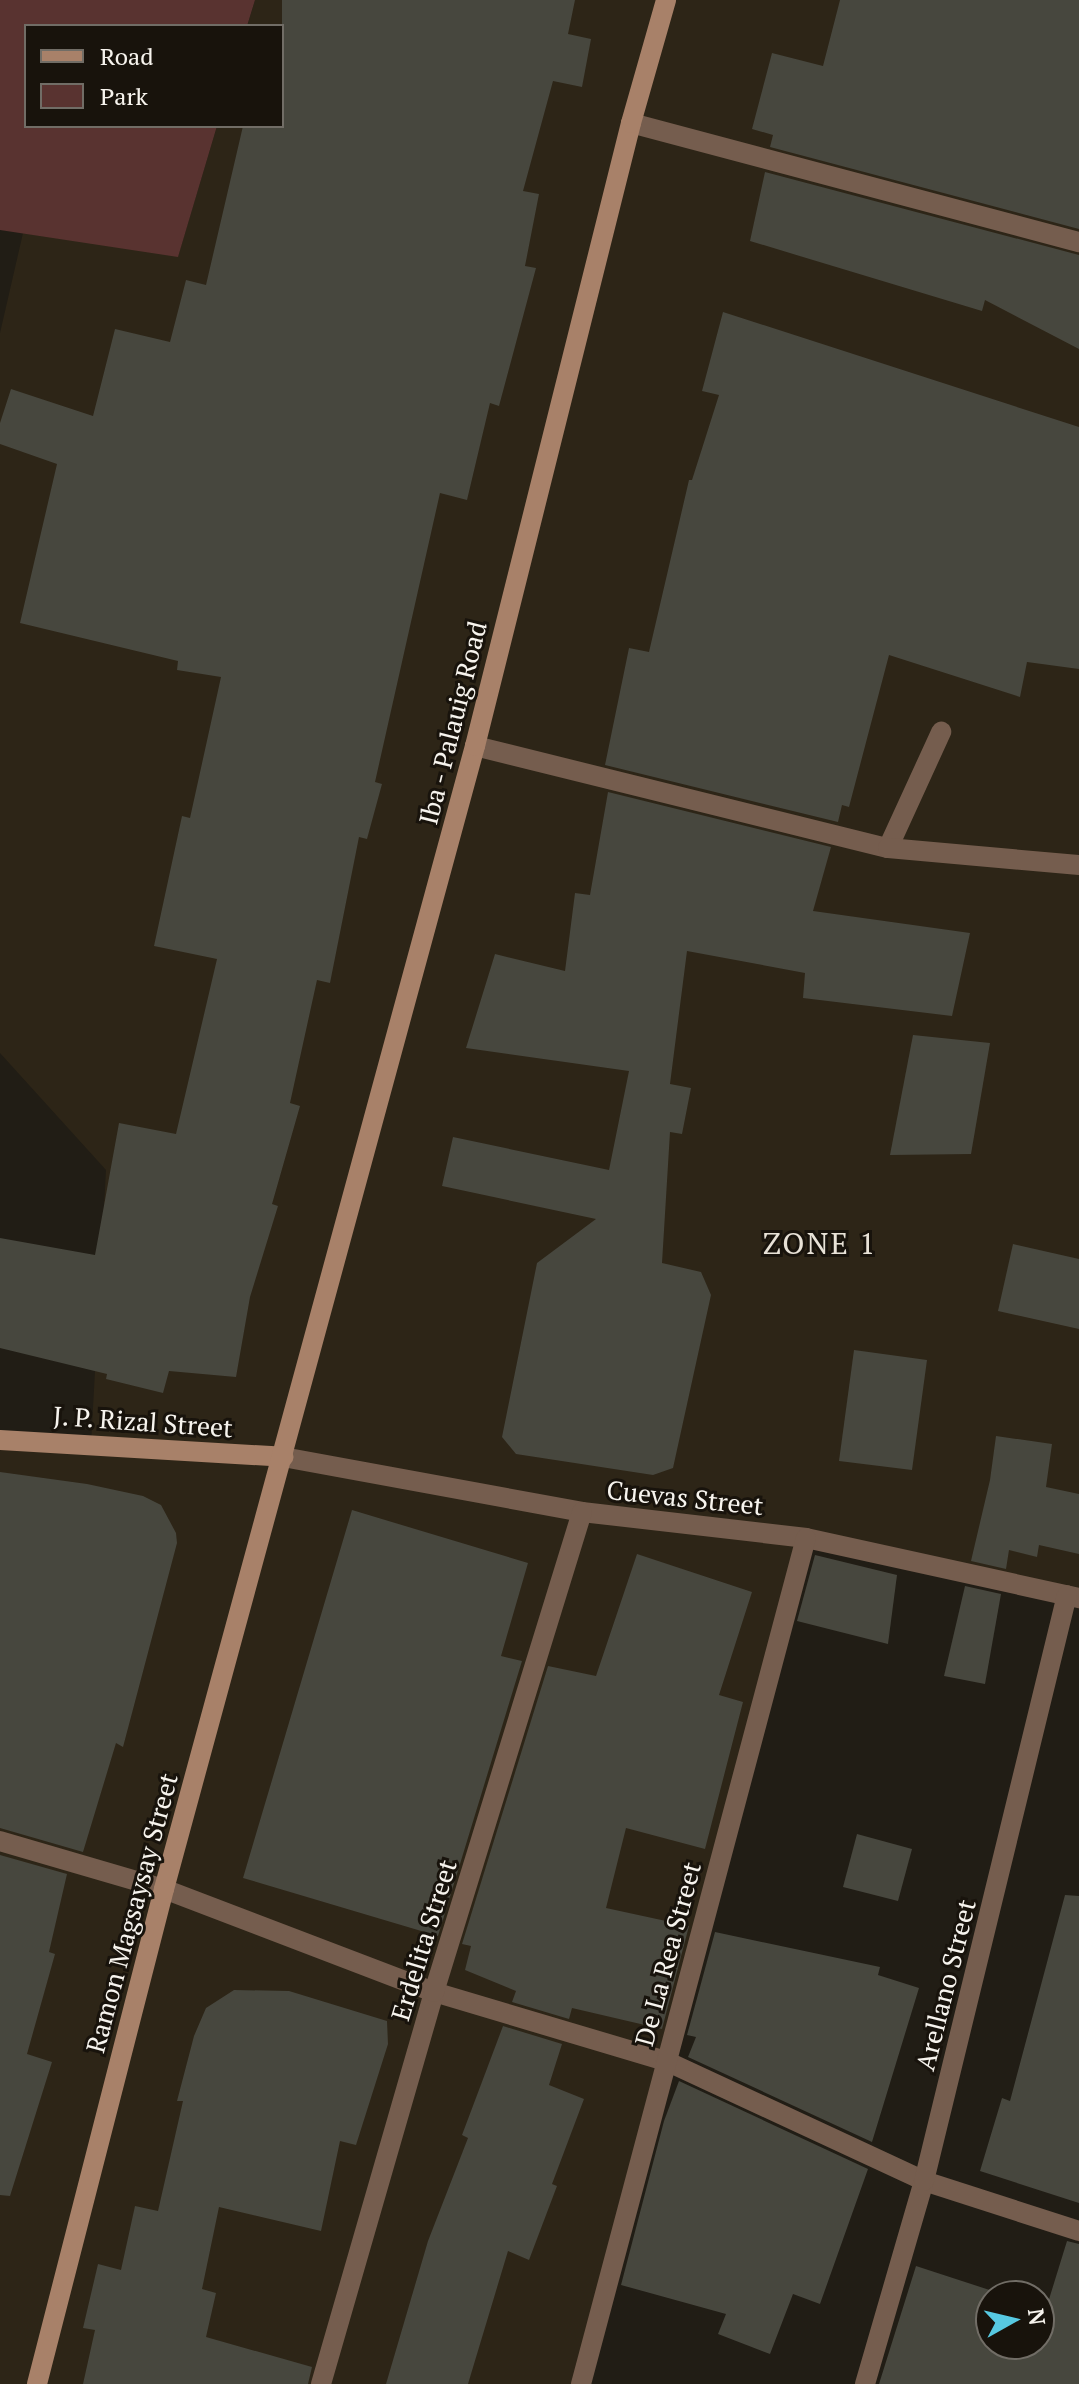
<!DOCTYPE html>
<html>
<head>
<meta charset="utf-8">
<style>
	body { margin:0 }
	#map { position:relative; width:1079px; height:2384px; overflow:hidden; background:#211d15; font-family:"PT Serif",serif }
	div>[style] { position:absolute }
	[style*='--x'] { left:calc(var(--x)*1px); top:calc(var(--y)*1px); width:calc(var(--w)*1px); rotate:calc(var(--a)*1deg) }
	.built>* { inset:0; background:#2d2517 }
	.green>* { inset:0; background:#593330 }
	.building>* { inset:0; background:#47473e }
	.lane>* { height:20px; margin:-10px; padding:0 10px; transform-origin:10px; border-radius:10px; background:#755d4e }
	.street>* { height:20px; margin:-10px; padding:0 10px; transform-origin:10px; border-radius:10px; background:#755d4e }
	.secondary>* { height:20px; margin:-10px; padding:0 10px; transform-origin:10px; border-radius:10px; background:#a88169 }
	span { translate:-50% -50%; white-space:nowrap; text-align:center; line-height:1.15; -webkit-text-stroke:6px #18130c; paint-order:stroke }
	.street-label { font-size:26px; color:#f7f4ee }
	.quarter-label { font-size:30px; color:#e8e2d7; letter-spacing:2px }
	.legend { position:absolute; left:24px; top:24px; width:260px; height:104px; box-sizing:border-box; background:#18130c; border:2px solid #716d66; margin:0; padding:10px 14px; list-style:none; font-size:24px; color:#f7f4ee }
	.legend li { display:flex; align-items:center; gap:16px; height:40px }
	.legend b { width:40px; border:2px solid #716d66 }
	.north { position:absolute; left:975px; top:2280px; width:80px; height:80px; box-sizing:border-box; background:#18130c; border:2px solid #716d66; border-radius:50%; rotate:82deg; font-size:22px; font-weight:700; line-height:32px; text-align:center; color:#f7f4ee }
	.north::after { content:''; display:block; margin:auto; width:28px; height:36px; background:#57c9e2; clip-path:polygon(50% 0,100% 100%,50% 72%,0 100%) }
</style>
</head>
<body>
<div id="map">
	<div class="built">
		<i style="clip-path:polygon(255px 0,1079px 0,1079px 1598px,807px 1538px,581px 2384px,0 2384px,0 1440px,91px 1444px,106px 1170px,0 1053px,0 333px,23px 233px,178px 256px,217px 126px,282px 126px,282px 26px,247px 26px)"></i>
	</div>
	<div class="green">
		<i style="clip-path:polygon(0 0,255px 0,247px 26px,26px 26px,26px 126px,217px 126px,178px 257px,0 230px)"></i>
	</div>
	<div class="building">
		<i style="clip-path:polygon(282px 0,575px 0,568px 34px,591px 39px,582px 87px,553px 81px,523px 191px,539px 194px,525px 266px,536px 268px,499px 406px,490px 403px,467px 500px,440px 493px,375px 782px,382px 784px,367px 839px,359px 837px,330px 983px,317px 980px,290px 1103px,300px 1106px,272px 1204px,278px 1206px,250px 1297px,236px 1377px,169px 1371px,163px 1393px,106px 1379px,107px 1374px,0 1348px,0 1238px,95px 1255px,119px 1123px,176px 1134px,217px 959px,154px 946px,182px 816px,190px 818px,221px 677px,177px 670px,178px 661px,20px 623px,57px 464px,0 444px,0 423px,11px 389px,93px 416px,115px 329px,170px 342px,186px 280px,206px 285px,243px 126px,282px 126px)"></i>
		<i style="clip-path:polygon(840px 0,1079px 0,1079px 229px,770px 147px,773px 135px,752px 129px,772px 53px,823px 66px)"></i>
		<i style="clip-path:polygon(765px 172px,1079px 255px,1079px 349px,985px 300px,982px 311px,750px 241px)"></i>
		<i style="clip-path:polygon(723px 312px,1079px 427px,1079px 669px,1027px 662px,1020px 697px,889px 655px,849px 807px,842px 805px,838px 822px,605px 765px,629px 648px,649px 652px,689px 480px,692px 480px,719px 395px,702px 391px)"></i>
		<i style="clip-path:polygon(608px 792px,831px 847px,813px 911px,970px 933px,952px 1016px,803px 998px,805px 973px,687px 951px,670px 1084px,691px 1088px,682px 1134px,670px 1132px,662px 1263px,701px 1272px,711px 1295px,673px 1468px,653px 1475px,516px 1454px,502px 1437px,537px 1263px,596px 1219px,442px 1186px,453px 1137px,609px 1170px,629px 1071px,466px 1048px,495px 954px,565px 971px,575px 893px,590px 895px)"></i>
		<i style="clip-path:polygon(913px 1035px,990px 1043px,971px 1154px,890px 1155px)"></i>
		<i style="clip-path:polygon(1013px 1244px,1079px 1259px,1079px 1329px,998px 1311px)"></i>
		<i style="clip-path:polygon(854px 1350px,927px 1360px,912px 1470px,839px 1461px)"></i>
		<i style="clip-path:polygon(996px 1436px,1052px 1444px,1046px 1487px,1079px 1494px,1079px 1554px,1039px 1545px,1037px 1557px,1009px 1550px,1006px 1569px,971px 1561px,990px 1480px)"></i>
		<i style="clip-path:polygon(0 1472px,87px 1484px,143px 1496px,161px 1505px,176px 1533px,177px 1543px,123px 1747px,116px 1743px,83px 1852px,0 1828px)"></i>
		<i style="clip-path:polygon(352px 1510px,528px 1563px,501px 1656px,522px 1661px,438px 1936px,243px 1878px)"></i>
		<i style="clip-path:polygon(637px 1554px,752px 1592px,719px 1695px,743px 1702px,705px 1849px,626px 1828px,606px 1908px,689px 1926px,662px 2029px,572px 2008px,569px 2019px,512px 2002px,516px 1991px,465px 1970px,471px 1946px,462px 1944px,548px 1666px,596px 1676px)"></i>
		<i style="clip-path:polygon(815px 1555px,897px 1575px,888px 1644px,797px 1621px)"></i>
		<i style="clip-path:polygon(965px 1586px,1001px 1594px,985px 1684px,944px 1676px)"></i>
		<i style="clip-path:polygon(857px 1834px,912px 1849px,898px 1901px,843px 1887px)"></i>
		<i style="clip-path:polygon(0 1855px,67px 1874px,49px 1952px,55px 1954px,27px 2054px,52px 2062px,10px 2196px,0 2195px)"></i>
		<i style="clip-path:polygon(1065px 1895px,1079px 1896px,1079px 2203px,980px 2171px,1002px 2098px,1010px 2101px)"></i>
		<i style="clip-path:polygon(715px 1932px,880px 1967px,878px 1975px,919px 1988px,872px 2142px,688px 2057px,696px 2037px,687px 2035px)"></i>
		<i style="clip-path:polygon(234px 1990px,289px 1991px,387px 2021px,388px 2044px,356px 2145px,340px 2141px,321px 2231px,219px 2207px,202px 2289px,216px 2293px,206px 2337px,312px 2367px,308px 2384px,83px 2384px,95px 2330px,83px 2328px,98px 2264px,121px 2270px,135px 2206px,158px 2211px,183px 2101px,177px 2101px,194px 2036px,206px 2008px)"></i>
		<i style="clip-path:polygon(503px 2026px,562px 2044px,549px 2085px,584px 2099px,552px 2184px,557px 2186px,529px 2260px,508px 2251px,468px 2384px,386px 2384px,428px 2241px,468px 2138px,462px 2135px)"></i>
		<i style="clip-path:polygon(679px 2081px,868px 2169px,820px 2304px,793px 2294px,770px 2354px,718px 2334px,726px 2314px,621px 2285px,664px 2121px)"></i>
		<i style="clip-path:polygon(1067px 2241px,1079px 2244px,1079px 2384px,879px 2384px,916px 2266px,1008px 2296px,991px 2296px,991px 2344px,1039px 2344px,1039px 2306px,1046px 2309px)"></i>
	</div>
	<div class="lane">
		<i style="--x:631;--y:123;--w:464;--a:14.9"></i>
		<i style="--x:475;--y:746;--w:425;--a:13.9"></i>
		<i style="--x:888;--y:848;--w:128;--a:-65.4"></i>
		<i style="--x:888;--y:848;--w:192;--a:5.1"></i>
	</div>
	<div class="street">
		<i style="--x:283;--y:1457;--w:304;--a:10.4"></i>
		<i style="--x:582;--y:1512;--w:226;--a:6.6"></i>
		<i style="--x:806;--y:1538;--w:280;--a:12.4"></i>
		<i style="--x:0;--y:1841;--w:171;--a:16.3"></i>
		<i style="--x:164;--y:1889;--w:289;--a:20.9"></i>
		<i style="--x:434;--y:1992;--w:242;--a:16.6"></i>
		<i style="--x:666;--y:2061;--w:285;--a:24.9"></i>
		<i style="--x:924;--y:2181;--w:163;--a:17.9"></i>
		<i style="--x:321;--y:2384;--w:408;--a:-73.9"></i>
		<i style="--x:434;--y:1992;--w:502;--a:-72.86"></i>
		<i style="--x:581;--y:2384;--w:875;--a:-75.11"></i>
		<i style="--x:865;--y:2384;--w:211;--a:-73.8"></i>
		<i style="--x:924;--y:2181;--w:603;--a:-76.29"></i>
	</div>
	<div class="secondary">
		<i style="--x:0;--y:1440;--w:284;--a:3.4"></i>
		<i style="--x:37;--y:2384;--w:511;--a:-75.61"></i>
		<i style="--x:164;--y:1889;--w:1185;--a:-74.78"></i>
		<i style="--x:475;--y:746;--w:642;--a:-75.94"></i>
		<i style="--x:631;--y:123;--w:128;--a:-74.1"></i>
	</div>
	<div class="street-label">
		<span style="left:453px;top:723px;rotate:-76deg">Iba - Palauig Road</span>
		<span style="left:143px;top:1422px;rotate:4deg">J. P. Rizal Street</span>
		<span style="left:685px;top:1498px;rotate:6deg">Cuevas Street</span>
		<span style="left:132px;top:1913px;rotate:-75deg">Ramon Magsaysay Street</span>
		<span style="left:424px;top:1940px;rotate:-73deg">Erdelita Street</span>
		<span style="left:668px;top:1954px;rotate:-75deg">De La Rea Street</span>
		<span style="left:946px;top:1985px;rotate:-76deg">Arellano Street</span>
	</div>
	<div class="quarter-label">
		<span style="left:820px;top:1243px">ZONE 1</span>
	</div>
	<ul class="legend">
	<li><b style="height:10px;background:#a88169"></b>Road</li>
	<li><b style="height:22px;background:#593330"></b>Park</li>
	</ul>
	<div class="north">N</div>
</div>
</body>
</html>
